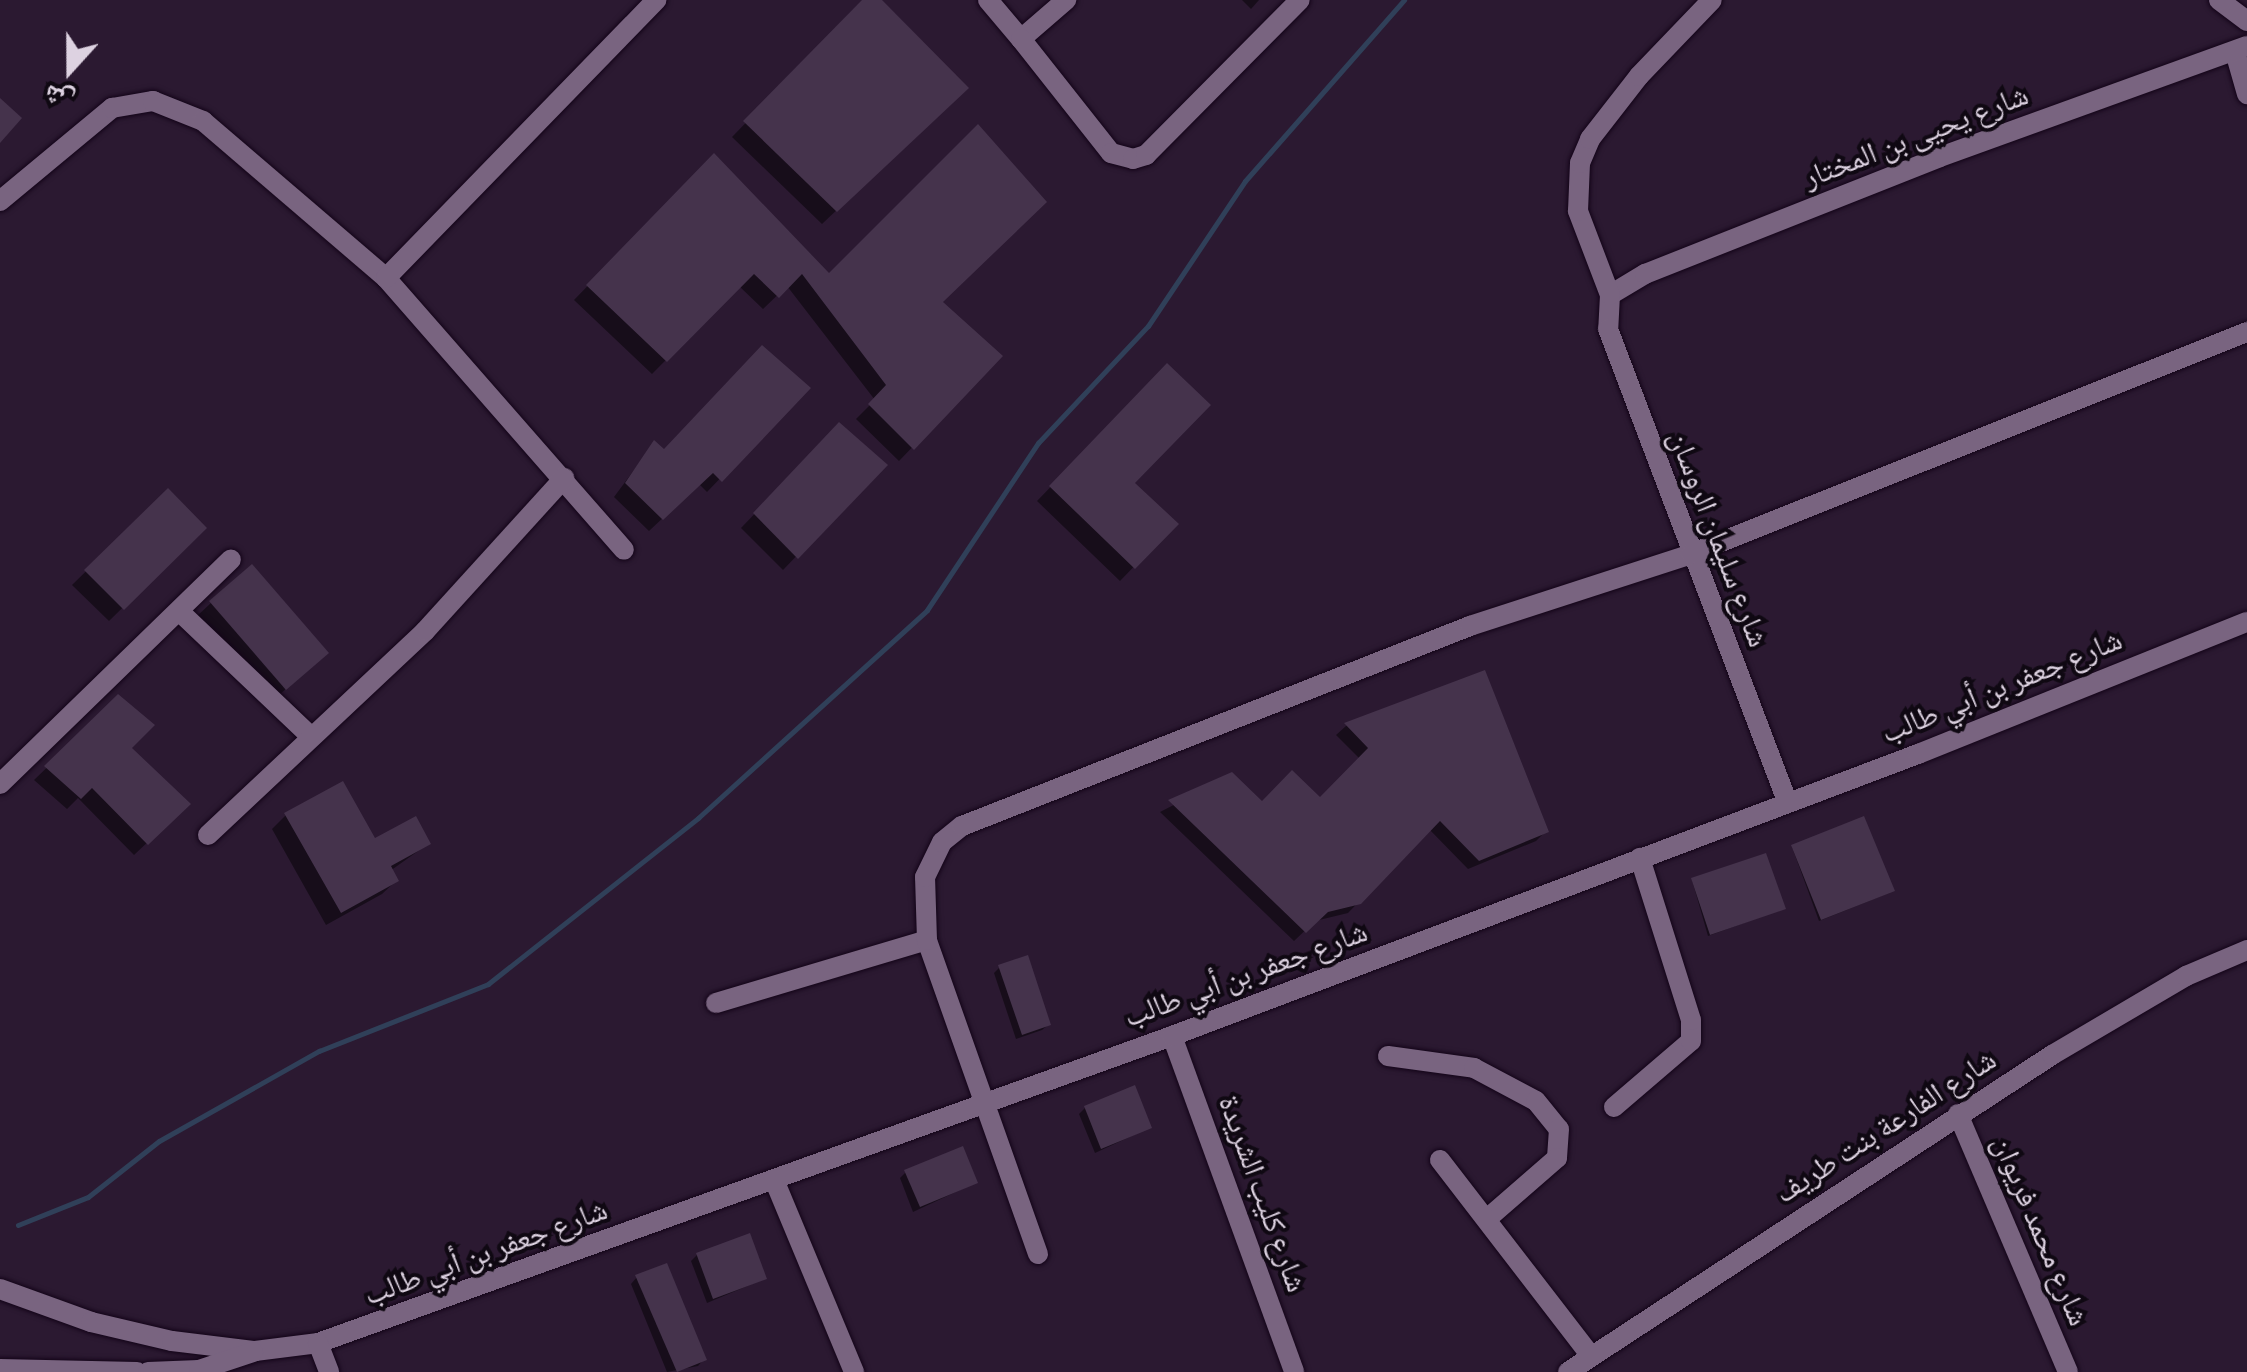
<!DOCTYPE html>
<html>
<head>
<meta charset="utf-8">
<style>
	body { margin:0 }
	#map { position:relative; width:2247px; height:1372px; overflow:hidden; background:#2b1931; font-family:"Source Sans 3","Noto Naskh Arabic",sans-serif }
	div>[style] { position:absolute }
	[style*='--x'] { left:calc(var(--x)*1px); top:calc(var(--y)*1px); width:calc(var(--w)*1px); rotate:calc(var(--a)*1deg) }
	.shadow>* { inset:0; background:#0007 }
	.stream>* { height:5px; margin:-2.5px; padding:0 2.5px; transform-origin:2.5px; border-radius:2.5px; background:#304059 }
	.building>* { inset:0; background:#45334c }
	.roads { filter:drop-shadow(0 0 2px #130418) drop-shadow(0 0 2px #130418) }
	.minor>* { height:20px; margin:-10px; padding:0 10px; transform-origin:10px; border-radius:10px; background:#796480 }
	span { translate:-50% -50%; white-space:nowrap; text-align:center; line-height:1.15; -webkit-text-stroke:8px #0f0812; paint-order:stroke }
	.street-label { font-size:30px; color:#ddd2e1 }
	.north { position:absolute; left:20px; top:20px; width:100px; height:100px; -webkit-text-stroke:8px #0f0812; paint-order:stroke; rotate:201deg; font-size:28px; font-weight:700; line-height:40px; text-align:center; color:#ddd2e1 }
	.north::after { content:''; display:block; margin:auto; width:35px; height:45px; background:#ddd2e1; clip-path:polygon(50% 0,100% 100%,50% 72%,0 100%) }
</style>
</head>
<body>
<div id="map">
	<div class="shadow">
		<i style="clip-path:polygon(865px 0,878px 0,952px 101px,822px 224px,732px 137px)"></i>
		<i style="clip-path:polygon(1242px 0,1259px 0,1251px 9px)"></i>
		<i style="clip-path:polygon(714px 156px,829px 276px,939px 303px,1000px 356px,899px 461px,856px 419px,875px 400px,787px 286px,763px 309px,739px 286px,652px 374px,574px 300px)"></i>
		<i style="clip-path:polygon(1167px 367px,1132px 483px,1175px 524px,1120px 581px,1037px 501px)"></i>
		<i style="clip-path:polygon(807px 388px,707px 492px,699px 484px,649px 531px,614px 497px,654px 443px,664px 452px)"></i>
		<i style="clip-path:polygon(839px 426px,884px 465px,783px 570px,741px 528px)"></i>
		<i style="clip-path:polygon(168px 491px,204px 528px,109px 621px,72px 585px)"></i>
		<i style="clip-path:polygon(211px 603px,312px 666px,271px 702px,197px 616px)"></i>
		<i style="clip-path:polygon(1484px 673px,1546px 831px,1536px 841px,1468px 869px,1429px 829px,1348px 913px,1315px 921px,1294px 941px,1160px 812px,1232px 775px,1262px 805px,1320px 800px,1360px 759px,1336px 735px,1346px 726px)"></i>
		<i style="clip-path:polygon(119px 698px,128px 748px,187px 805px,134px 855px,78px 798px,67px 809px,34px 780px)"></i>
		<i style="clip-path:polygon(286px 815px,374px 841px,428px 844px,390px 871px,396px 881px,382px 894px,326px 925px,272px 829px)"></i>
		<i style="clip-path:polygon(1792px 847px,1889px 893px,1819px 921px)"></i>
		<i style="clip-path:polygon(1692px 880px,1783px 909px,1708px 936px)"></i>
		<i style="clip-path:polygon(1000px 967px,1049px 1024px,1042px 1030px,1016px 1039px,994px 973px)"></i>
		<i style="clip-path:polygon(1085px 1108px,1149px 1128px,1095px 1153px,1079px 1114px)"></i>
		<i style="clip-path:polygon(906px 1172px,975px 1183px,913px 1212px,900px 1178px)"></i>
		<i style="clip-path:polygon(697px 1255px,764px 1279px,707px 1303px,691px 1261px)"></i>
		<i style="clip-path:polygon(637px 1277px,704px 1359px,698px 1366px,667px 1372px,631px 1284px)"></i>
	</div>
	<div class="stream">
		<i style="--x:18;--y:1225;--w:75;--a:-21.8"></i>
		<i style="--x:88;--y:1197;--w:90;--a:-38.3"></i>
		<i style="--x:159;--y:1141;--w:184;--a:-29.4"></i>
		<i style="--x:319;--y:1051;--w:182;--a:-21.6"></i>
		<i style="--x:488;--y:984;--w:268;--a:-38.3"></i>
		<i style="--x:698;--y:818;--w:309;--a:-42.2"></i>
		<i style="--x:927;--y:610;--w:201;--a:-56.4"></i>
		<i style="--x:1038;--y:443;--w:161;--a:-46.8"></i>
		<i style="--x:1148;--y:326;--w:174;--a:-56.2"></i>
		<i style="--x:1245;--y:181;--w:241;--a:-48.7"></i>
	</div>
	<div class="building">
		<i style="clip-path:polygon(862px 0,882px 0,969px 88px,837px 212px,743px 121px)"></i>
		<i style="clip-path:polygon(0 98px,22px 118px,0 143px)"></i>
		<i style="clip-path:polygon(978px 124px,1047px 202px,943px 302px,1003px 356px,914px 450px,868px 404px,886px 385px,802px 274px,779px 298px,754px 274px,667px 362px,586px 285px,714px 153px,829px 273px)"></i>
		<i style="clip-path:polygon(762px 345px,811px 388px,722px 482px,713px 473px,663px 520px,625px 483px,654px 440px,664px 449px)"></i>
		<i style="clip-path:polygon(1167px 363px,1211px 405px,1135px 483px,1179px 524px,1135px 569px,1049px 486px)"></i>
		<i style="clip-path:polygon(839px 422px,888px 465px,798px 559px,753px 513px)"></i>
		<i style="clip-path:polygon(168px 488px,207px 528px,124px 610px,84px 570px)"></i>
		<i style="clip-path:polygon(252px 564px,329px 653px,286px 690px,209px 601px)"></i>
		<i style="clip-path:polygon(1485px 670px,1549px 832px,1479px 861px,1440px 821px,1361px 904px,1328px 912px,1306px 933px,1168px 800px,1232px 772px,1262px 801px,1292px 770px,1320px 797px,1368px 748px,1344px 723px)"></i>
		<i style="clip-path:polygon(118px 694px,155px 725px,132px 748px,191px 804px,148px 845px,92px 788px,81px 799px,44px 766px)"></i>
		<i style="clip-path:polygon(343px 781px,375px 838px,416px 816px,431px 844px,391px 866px,399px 881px,341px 913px,284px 813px)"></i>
		<i style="clip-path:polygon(1864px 816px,1895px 891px,1821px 920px,1791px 845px)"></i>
		<i style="clip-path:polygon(1766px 853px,1786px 909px,1710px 935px,1691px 878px)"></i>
		<i style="clip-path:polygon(1028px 955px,1051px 1025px,1022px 1035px,998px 965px)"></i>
		<i style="clip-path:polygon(1135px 1085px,1152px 1128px,1101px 1149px,1084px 1106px)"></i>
		<i style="clip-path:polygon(963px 1146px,978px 1183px,920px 1207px,904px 1170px)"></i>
		<i style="clip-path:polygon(750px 1233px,767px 1279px,713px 1299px,696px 1253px)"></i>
		<i style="clip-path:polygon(667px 1263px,707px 1360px,677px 1372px,635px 1275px)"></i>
	</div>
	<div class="roads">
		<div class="minor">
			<i style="--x:988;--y:0;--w:51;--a:49.8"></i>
			<i style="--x:1021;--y:39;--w:60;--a:-40.9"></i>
			<i style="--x:2219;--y:0;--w:35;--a:37"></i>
			<i style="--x:1021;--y:39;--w:145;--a:51.7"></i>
			<i style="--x:1111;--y:153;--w:23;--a:15"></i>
			<i style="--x:1133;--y:159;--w:14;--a:-17"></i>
			<i style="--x:1146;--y:155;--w:218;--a:-45.2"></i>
			<i style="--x:2235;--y:52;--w:44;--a:74.1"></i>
			<i style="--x:0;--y:201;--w:146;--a:-39.7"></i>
			<i style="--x:112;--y:108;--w:42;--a:-9.7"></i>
			<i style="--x:153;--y:101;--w:54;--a:21.8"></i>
			<i style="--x:203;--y:121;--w:241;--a:40.6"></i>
			<i style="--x:386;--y:278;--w:361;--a:48.8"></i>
			<i style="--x:386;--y:278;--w:388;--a:-45.8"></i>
			<i style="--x:1610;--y:295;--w:41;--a:-31"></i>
			<i style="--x:1645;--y:274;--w:317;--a:-21.6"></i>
			<i style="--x:1940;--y:157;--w:326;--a:-19.9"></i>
			<i style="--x:1610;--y:295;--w:34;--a:93"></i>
			<i style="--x:1608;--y:329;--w:505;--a:69.23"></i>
			<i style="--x:1610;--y:295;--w:90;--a:-110.9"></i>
			<i style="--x:1578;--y:211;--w:48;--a:-87.6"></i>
			<i style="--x:1580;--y:163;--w:26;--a:-67"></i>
			<i style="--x:1590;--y:139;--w:80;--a:-52.1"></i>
			<i style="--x:1639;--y:76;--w:105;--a:-46.2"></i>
			<i style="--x:180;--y:612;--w:177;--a:43.6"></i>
			<i style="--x:0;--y:784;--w:322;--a:-44.2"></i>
			<i style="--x:208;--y:835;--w:298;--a:-43.2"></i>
			<i style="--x:425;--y:631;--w:207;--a:-47.7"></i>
			<i style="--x:716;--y:1003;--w:220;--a:-16.6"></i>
			<i style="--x:1172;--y:1036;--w:357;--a:70"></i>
			<i style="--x:1388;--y:1056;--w:87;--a:7.9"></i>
			<i style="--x:1474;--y:1068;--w:70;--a:28"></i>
			<i style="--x:1536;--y:1101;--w:36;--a:51"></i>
			<i style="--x:1559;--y:1129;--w:29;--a:94"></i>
			<i style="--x:1557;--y:1158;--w:91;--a:139"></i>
			<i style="--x:1614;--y:1107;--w:101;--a:-40.6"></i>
			<i style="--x:1691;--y:1041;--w:21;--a:-90"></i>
			<i style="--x:1691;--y:1020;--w:170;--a:-107.5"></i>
			<i style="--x:1958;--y:1114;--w:280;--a:66.9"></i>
			<i style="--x:1440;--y:1160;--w:247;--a:52.4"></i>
			<i style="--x:775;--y:1182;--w:206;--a:67.4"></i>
			<i style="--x:1038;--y:1254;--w:333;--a:-109.5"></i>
			<i style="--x:927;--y:940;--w:63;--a:-91.8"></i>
			<i style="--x:925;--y:877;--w:39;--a:-64"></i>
			<i style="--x:942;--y:842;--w:26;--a:-39"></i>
			<i style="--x:962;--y:826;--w:546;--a:-21.49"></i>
			<i style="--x:1470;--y:626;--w:232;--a:-18"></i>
			<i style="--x:1691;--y:554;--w:599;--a:-21.77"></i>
			<i style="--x:0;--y:1289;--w:97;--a:19.9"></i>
			<i style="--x:91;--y:1322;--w:83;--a:13.2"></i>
			<i style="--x:172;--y:1341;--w:84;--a:6.9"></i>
			<i style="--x:255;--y:1351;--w:64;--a:-7.2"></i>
			<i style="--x:318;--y:1343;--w:908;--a:-19.77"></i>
			<i style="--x:1172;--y:1036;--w:798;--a:-20.71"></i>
			<i style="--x:1918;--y:754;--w:354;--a:-21.9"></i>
			<i style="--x:318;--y:1343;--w:31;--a:69"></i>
			<i style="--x:0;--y:1369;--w:137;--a:1.3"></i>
			<i style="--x:148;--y:1372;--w:51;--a:-2.2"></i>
			<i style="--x:199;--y:1370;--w:57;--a:-18.4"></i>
			<i style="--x:1568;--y:1372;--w:579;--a:-33.22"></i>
			<i style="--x:2052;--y:1055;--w:156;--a:-30.5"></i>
			<i style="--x:2186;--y:976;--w:66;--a:-23.1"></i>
		</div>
	</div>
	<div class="street-label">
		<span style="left:1916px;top:137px;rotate:-21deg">شارع يحيى بن المختار</span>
		<span style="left:1718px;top:539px;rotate:69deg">شارع سليمان الروسان</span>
		<span style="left:2002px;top:687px;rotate:-22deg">شارع جعفر بن أبي طالب</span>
		<span style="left:1246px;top:975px;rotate:-20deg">شارع جعفر بن أبي طالب</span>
		<span style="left:1886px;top:1127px;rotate:-33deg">شارع الفارعة بنت طريف</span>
		<span style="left:1262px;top:1194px;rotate:70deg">شارع كليب الشريدة</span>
		<span style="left:2040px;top:1231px;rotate:67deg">شارع محمد فريوان</span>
		<span style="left:486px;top:1253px;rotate:-20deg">شارع جعفر بن أبي طالب</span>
	</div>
	<div class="north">ش</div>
</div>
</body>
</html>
